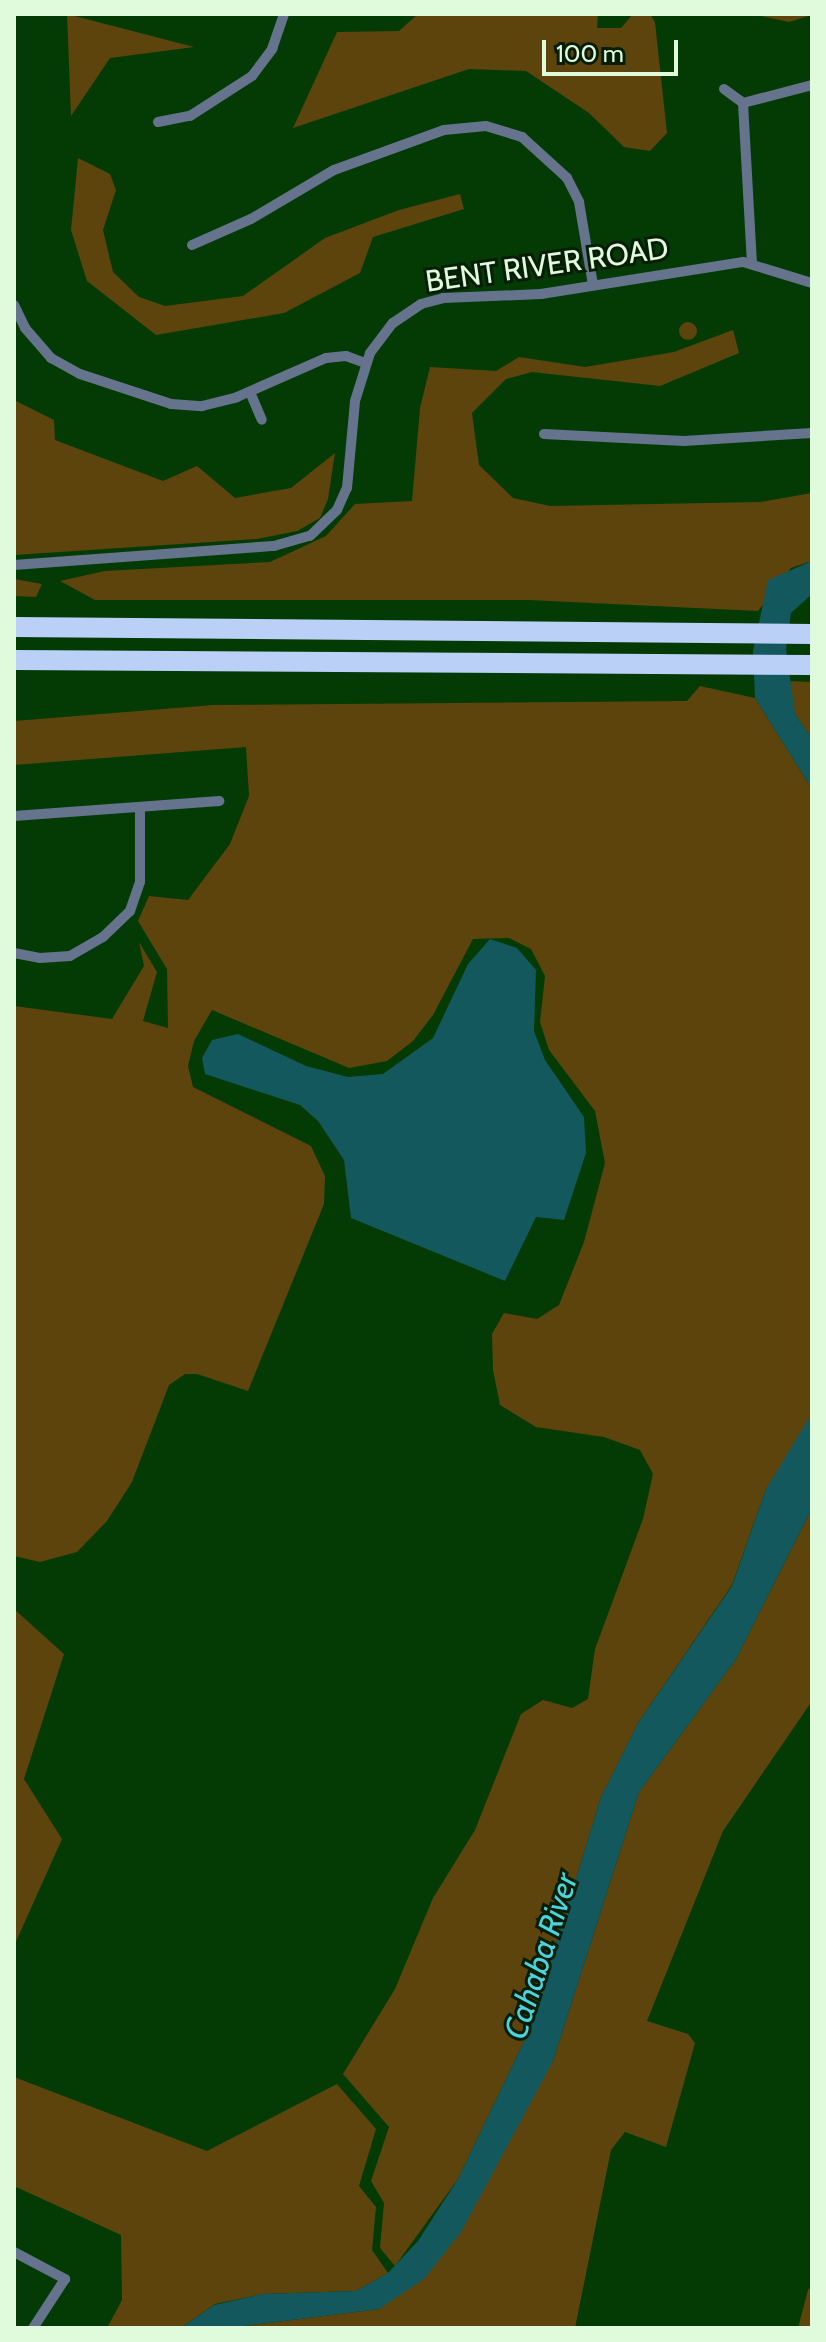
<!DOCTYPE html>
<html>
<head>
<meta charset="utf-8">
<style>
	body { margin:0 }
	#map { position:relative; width:826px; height:2342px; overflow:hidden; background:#043b04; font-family:Cabin,sans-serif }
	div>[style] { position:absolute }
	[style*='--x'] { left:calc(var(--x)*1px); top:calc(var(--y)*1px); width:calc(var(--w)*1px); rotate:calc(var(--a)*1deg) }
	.green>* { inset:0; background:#5d440c }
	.round { border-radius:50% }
	.water>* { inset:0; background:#12585d }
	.street>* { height:10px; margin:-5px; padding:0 5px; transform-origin:5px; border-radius:5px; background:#65738d }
	.highway>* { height:20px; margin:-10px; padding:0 10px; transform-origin:10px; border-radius:10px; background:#bbd0f7 }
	span { translate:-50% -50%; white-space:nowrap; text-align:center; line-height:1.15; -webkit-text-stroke:6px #081d07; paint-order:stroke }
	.street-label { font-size:30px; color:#dffbdc }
	.water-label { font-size:32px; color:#4ad4df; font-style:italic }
	.frame { position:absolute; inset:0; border:16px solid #dffbdc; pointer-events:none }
	.scale { position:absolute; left:542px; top:40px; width:136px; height:36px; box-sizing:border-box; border:4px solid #dffbdc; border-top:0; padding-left:10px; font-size:24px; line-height:28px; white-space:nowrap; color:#dffbdc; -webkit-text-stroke:6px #081d07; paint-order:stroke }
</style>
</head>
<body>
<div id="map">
	<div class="green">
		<i style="clip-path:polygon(67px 14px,194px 47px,110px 58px,71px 116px)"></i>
		<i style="clip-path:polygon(418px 14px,598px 14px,597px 28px,621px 28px,633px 14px,650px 14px,655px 22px,667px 133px,650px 151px,624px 147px,589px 113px,526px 71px,469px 69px,293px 128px,337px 32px,399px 31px)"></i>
		<i style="clip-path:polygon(752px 14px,812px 14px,812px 15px,789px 22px)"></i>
		<i style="clip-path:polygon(78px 158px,110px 174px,116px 190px,103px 230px,113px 272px,139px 297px,165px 306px,243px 296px,325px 238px,399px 210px,460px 194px,464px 209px,373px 237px,360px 273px,284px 313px,156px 335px,87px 281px,71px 230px)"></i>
		<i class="round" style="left:679px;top:322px;width:18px;height:18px"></i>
		<i style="clip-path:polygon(733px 330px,739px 353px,660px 386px,532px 372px,506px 379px,472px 413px,479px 465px,513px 498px,550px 506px,760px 502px,812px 493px,812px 561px,791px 568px,758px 611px,529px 600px,95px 600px,60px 581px,105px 571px,270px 562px,326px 536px,355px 504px,412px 501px,420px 408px,430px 367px,496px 371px,519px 357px,585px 367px,674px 352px)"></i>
		<i style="clip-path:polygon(14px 400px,54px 420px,55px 440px,163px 481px,197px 466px,235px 498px,291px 488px,335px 453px,328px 499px,320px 518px,297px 531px,257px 539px,14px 555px)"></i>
		<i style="clip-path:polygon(14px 579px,42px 584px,36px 597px,14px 596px)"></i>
		<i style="clip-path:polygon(788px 681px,812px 682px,812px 739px,795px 714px)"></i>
		<i style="clip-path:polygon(700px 686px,755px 698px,812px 789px,812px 1416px,766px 1489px,732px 1585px,638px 1723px,601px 1797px,529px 2031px,458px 2179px,395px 2266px,380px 2248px,384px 2203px,371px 2181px,389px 2127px,343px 2074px,395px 1989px,433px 1898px,475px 1830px,521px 1714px,543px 1700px,572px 1708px,588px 1699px,595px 1649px,643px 1519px,653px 1474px,640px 1450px,604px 1437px,536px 1427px,500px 1405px,493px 1370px,492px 1334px,504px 1313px,537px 1319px,559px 1305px,584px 1242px,605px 1163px,595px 1111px,549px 1050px,540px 1022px,545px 976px,531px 949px,509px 938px,473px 939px,433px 1015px,413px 1041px,387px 1061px,349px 1068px,212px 1010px,194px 1041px,188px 1066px,193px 1087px,311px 1146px,325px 1176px,324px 1204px,248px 1391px,197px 1374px,185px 1374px,169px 1385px,132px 1482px,107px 1521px,77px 1552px,40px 1562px,14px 1556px,14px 1006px,112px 1019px,144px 966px,139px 942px,157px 972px,143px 1021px,168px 1028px,167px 969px,138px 921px,149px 896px,188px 900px,230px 844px,249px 796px,246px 747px,14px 765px,14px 721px,213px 705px,687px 701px)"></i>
		<i style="clip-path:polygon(812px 1508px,812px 1701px,723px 1831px,647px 2021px,688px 2034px,695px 2043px,666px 2147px,625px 2132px,611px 2150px,575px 2328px,228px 2328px,379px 2309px,553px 2061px,639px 1792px,736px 1659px)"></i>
		<i style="clip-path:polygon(14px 1609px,64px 1654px,24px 1779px,62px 1839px,14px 1946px)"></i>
		<i style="clip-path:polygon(14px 2077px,207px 2151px,337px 2084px,376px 2129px,359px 2186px,376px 2207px,372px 2250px,388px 2273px,356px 2291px,263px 2294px,215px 2304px,181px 2328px,107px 2328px,122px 2300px,121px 2235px,14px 2186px)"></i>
		<i style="clip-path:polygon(812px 2286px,812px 2328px,798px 2328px,808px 2290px)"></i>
	</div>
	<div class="water">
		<i style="clip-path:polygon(812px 561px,812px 594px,791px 613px,786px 649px,795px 714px,812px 739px,812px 789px,755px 698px,753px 651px,768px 580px)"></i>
		<i style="clip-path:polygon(490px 939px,517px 948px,536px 970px,534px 1031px,545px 1060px,584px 1117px,586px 1153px,564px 1220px,536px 1217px,505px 1281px,351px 1218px,344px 1160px,318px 1121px,300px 1105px,205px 1074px,202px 1058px,212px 1040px,238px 1034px,306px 1066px,348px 1077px,383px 1074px,433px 1038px,468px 964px)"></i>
		<i style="clip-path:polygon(812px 1413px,812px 1508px,736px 1659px,639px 1792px,553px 2061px,461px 2232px,424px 2279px,379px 2309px,228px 2328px,181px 2328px,214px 2305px,263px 2294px,356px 2291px,388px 2273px,418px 2241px,458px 2179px,529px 2031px,601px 1797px,638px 1723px,732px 1586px,766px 1489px)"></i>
	</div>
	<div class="street">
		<i style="--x:724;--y:89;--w:24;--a:36"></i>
		<i style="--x:743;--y:103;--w:160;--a:86.8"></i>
		<i style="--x:743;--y:103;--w:71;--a:-14.6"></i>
		<i style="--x:158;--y:122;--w:33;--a:-11"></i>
		<i style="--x:190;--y:116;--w:74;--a:-32.8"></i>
		<i style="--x:252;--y:76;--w:34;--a:-53"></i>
		<i style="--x:272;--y:49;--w:37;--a:-71"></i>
		<i style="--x:192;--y:245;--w:64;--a:-23.8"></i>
		<i style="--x:251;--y:219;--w:96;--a:-30.6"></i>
		<i style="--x:334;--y:170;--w:117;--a:-20"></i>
		<i style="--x:444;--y:130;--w:42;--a:-5.4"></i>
		<i style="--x:486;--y:126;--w:38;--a:17"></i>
		<i style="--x:522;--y:137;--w:61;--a:42.3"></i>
		<i style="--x:567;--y:178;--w:27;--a:63"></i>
		<i style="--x:579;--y:202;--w:84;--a:80.4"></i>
		<i style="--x:14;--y:305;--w:25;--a:64"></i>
		<i style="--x:25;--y:328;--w:40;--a:49"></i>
		<i style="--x:51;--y:358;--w:33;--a:29"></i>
		<i style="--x:80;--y:374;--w:96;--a:18.2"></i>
		<i style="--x:171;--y:404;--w:31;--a:4"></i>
		<i style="--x:202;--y:406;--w:36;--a:-14"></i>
		<i style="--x:237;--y:397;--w:97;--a:-23.7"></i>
		<i style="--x:326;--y:358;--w:20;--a:-6"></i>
		<i style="--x:346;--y:356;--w:20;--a:20"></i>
		<i style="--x:250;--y:392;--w:30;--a:67"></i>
		<i style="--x:544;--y:434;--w:140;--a:2.9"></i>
		<i style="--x:684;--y:441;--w:128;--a:-3.6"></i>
		<i style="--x:14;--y:565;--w:261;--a:-4.2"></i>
		<i style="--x:274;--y:546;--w:37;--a:-16"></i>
		<i style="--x:310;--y:536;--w:37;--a:-44"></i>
		<i style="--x:337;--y:510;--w:24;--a:-66"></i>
		<i style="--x:347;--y:488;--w:87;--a:-84.7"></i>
		<i style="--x:355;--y:401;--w:50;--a:-72.6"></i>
		<i style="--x:370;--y:353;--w:38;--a:-53"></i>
		<i style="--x:393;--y:323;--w:34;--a:-34"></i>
		<i style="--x:421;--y:304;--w:23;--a:-15"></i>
		<i style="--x:443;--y:298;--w:98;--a:-2.3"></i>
		<i style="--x:541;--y:294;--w:205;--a:-9"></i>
		<i style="--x:743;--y:262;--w:72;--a:16.9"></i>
		<i style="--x:14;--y:816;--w:206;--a:-4.2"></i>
		<i style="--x:14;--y:953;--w:26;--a:11"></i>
		<i style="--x:40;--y:958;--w:30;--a:-4"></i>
		<i style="--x:70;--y:956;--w:38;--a:-30"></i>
		<i style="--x:103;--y:937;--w:37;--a:-44"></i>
		<i style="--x:130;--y:911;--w:31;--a:-71"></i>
		<i style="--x:140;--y:882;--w:75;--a:-90"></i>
		<i style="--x:14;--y:2252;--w:58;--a:27.9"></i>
		<i style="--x:65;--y:2279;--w:59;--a:123.1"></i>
	</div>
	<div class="highway">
		<i style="--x:14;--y:627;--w:798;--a:0.5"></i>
		<i style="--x:14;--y:660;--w:798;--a:0.36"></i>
	</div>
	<div class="street-label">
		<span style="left:547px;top:265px;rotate:-8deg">BENT RIVER ROAD</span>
	</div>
	<div class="water-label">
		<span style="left:541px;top:1956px;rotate:-72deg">Cahaba River</span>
	</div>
	<div class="frame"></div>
	<div class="scale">100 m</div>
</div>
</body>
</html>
